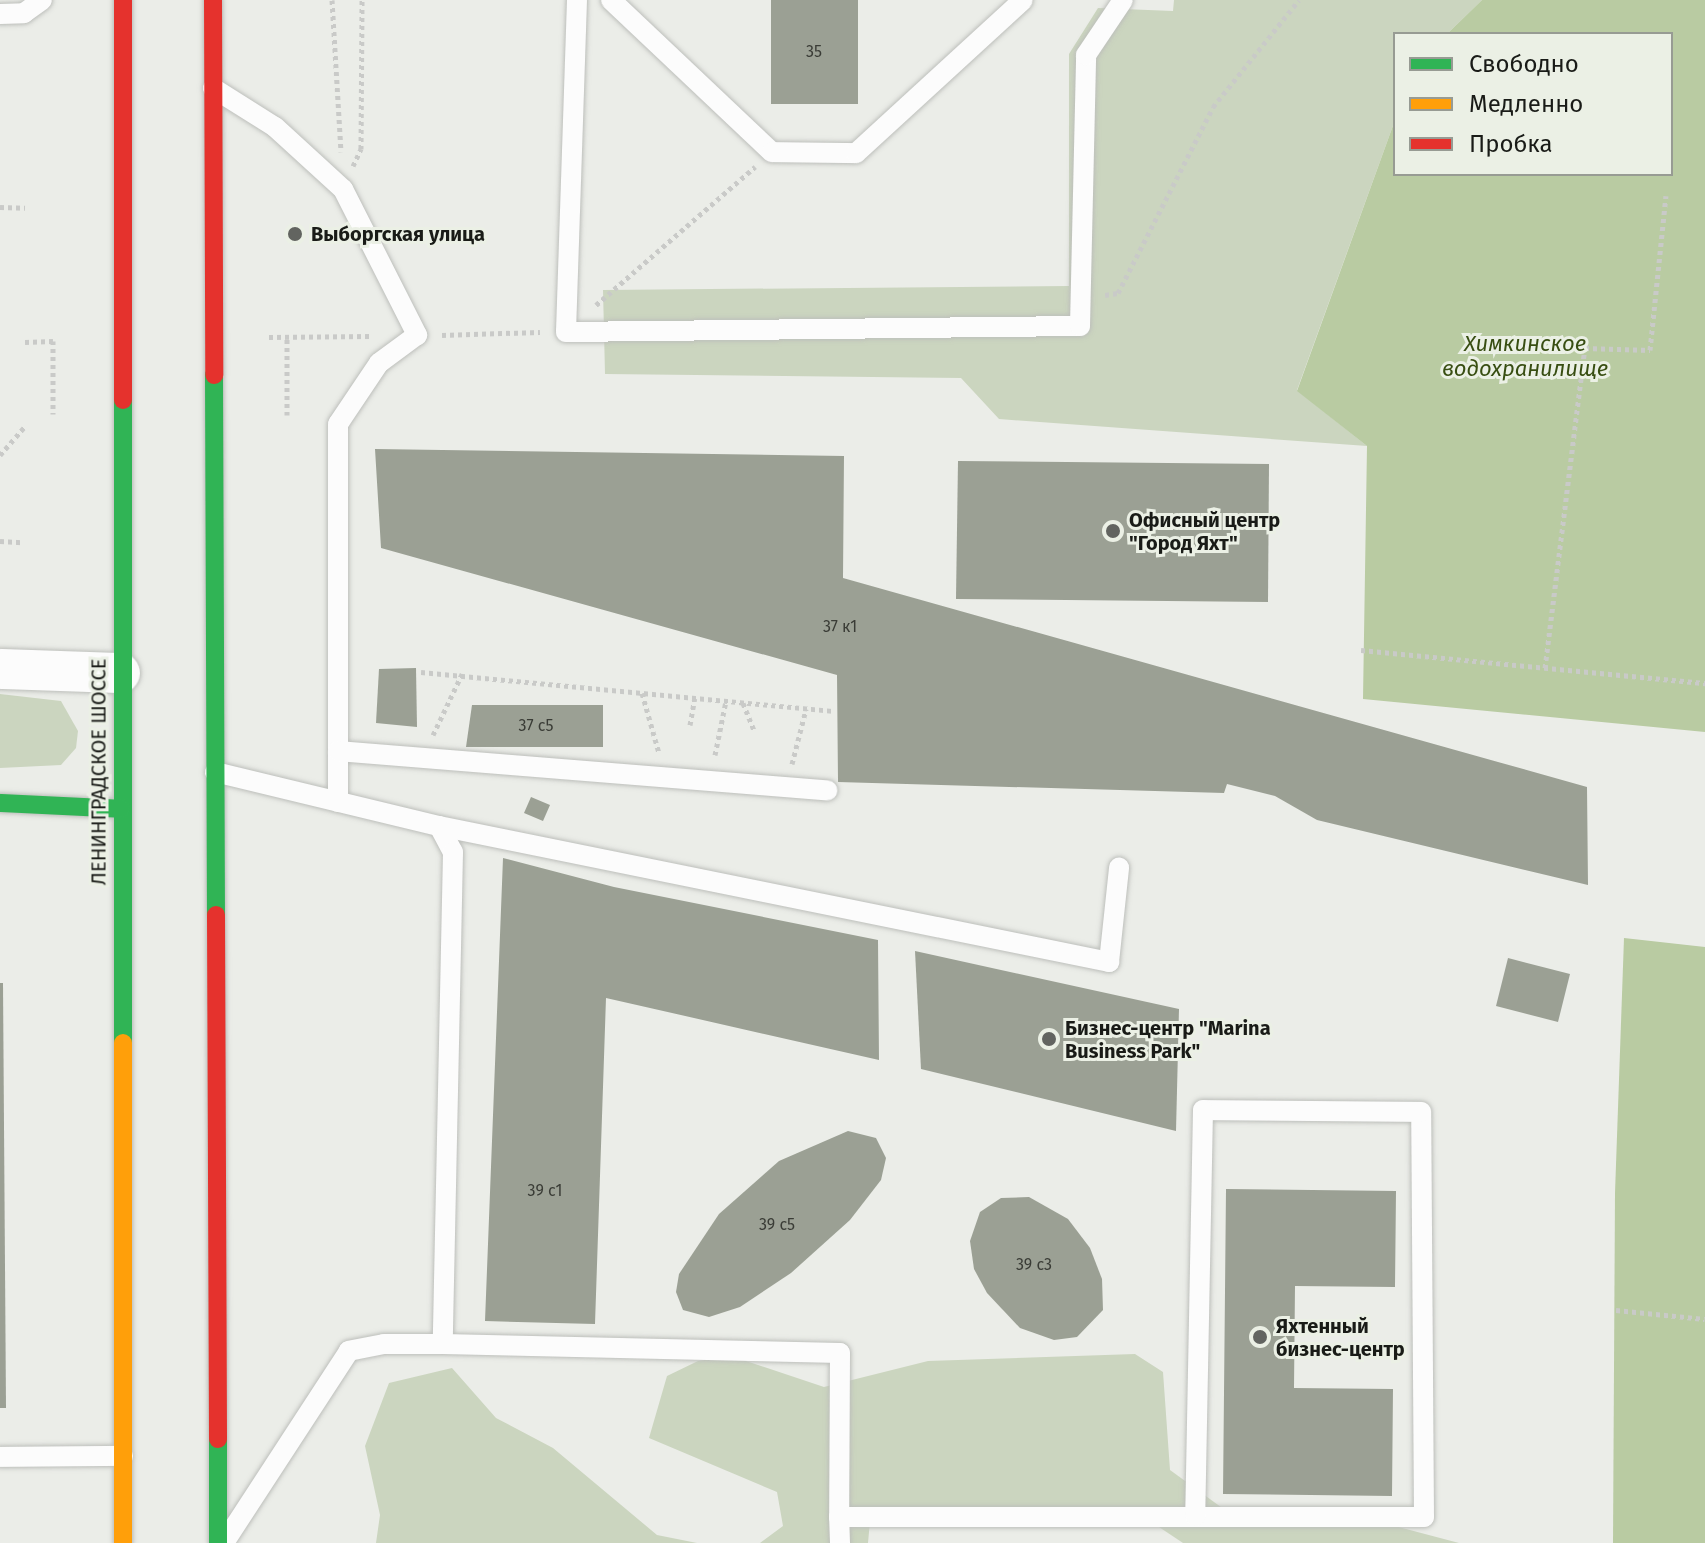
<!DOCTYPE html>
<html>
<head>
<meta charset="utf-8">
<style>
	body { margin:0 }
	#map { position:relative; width:1705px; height:1543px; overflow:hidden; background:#ebede8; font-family:"Fira Sans",sans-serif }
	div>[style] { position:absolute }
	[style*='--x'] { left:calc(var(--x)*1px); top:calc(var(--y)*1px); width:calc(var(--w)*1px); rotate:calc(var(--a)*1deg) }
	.green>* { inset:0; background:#cbd5bf }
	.water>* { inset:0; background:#b9cba2 }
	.building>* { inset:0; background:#9ba094 }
	.path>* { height:5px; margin-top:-2.5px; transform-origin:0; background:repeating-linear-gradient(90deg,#c9cac8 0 4px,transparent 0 8px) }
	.roads { filter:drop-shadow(0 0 2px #bdbfbb) drop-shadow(0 0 2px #bdbfbb) }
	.lane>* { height:20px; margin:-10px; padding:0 10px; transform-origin:10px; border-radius:10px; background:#fcfcfc }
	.street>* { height:40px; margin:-20px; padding:0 20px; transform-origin:20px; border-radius:20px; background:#fcfcfc }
	.fast>* { height:18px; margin:-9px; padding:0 9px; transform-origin:9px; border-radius:9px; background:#30b455 }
	.slow>* { height:18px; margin:-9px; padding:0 9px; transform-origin:9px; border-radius:9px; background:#ff9f0a }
	.jam>* { height:18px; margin:-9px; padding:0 9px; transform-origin:9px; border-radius:9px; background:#e5322d }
	.dots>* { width:22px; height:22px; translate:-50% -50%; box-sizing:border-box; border:4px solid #ebf0e5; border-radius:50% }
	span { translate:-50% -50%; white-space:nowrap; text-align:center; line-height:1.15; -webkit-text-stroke:6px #ebf0e5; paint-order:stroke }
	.number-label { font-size:16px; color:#3a3c36 }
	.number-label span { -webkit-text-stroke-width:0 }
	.poi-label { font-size:20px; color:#191b17; font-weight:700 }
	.left { translate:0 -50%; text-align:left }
	.street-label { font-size:20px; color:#191b17 }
	.water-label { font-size:22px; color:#384e12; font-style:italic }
	.legend { position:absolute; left:1393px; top:32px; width:280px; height:144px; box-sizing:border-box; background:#ebf0e5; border:2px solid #979b93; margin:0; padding:10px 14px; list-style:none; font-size:24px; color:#191b17 }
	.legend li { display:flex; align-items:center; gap:16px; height:40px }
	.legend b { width:40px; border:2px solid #979b93 }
</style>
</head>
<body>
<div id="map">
	<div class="green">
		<i style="clip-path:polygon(1174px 0,1482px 0,1447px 34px,1395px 34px,1395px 120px,1297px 390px,1367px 446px,999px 419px,961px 378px,605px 374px,603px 290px,1069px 286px,1069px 54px,1098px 8px,1173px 11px)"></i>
		<i style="clip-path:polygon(0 694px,61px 701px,78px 731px,76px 748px,61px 765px,0 768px)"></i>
		<i style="clip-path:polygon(1135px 1354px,1163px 1372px,1170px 1470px,1225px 1510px,1391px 1525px,1459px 1543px,1183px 1543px,1147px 1519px,871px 1510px,868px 1543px,760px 1543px,783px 1526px,777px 1492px,649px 1438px,667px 1376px,698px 1361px,731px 1356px,824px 1387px,928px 1361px)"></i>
		<i style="clip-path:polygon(452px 1368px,496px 1418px,553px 1448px,657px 1535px,697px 1543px,376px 1543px,380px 1515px,365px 1446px,389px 1383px)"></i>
	</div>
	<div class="water">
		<i style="clip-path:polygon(1482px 0,1705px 0,1705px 732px,1363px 699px,1367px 446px,1297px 391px,1395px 120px,1395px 174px,1671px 174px,1671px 34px,1447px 34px)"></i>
		<i style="clip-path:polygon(1624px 938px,1705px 947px,1705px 1543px,1613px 1543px,1615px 1193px)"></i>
	</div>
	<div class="building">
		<i style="clip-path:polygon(771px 0,858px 0,858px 104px,771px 104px)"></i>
		<i style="clip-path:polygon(375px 449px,844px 456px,843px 578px,1587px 787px,1588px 885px,1317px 820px,1275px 796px,1227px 784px,1224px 793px,838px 782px,837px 675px,381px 548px)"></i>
		<i style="clip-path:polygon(958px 461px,1269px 464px,1268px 602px,956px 599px)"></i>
		<i style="clip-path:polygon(416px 668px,417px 727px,376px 723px,379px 669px)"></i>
		<i style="clip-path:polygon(472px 705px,603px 705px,603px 747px,466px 747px)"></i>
		<i style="clip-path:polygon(531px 797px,550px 805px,543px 821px,524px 813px)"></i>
		<i style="clip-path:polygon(503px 858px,614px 887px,878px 940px,879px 1060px,606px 998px,595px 1324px,485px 1321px)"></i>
		<i style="clip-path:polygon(915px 951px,1179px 1009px,1176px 1131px,921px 1069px)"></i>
		<i style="clip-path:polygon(1508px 958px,1570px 974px,1558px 1022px,1496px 1006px)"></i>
		<i style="clip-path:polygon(0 983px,3px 983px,6px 1408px,0 1408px)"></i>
		<i style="clip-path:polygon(848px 1131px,876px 1138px,886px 1158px,881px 1180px,850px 1220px,791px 1273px,740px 1307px,709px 1317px,683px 1310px,676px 1292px,679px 1274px,719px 1214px,779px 1161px)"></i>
		<i style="clip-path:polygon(1226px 1189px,1396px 1191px,1395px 1287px,1295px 1286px,1294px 1388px,1393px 1389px,1392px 1496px,1223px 1494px)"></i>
		<i style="clip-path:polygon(1029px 1197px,1068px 1219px,1090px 1248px,1102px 1279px,1103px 1310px,1077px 1337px,1054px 1340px,1020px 1328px,987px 1293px,974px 1269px,970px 1241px,980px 1212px,1001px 1198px)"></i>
	</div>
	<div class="path">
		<i style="--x:332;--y:0;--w:152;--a:86.6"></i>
		<i style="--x:353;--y:166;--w:19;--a:-65"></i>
		<i style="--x:361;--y:149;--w:149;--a:-89.6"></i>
		<i style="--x:0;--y:207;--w:25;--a:2"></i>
		<i style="--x:1105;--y:295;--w:13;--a:-9"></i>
		<i style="--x:1118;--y:293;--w:209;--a:-62.9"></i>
		<i style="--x:1213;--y:107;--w:137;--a:-51.2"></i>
		<i style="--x:596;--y:305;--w:211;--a:-41"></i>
		<i style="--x:442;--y:335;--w:98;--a:-1.8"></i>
		<i style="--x:269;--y:337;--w:103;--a:-0.6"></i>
		<i style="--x:25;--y:342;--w:28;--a:-2"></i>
		<i style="--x:53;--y:341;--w:73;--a:90"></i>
		<i style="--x:287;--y:415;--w:78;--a:-90"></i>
		<i style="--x:0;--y:455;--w:37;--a:-49"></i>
		<i style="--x:0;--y:541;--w:22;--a:3"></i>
		<i style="--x:1361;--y:650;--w:346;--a:5.5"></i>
		<i style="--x:1545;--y:668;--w:322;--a:-82.9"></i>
		<i style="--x:1585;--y:348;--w:65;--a:1.8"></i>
		<i style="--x:1650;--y:350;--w:155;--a:-84.1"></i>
		<i style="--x:421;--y:672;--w:413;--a:5.4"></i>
		<i style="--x:642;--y:693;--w:62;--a:74.2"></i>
		<i style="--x:743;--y:703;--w:29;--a:68"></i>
		<i style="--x:690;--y:725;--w:27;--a:-80"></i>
		<i style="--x:433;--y:735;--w:68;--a:-64.6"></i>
		<i style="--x:715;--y:755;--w:55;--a:-78.5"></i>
		<i style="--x:792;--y:764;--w:57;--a:-75.7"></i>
		<i style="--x:1616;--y:1310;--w:89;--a:5.8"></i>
	</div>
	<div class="roads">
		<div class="lane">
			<i style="--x:577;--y:0;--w:332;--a:91.9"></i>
			<i style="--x:566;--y:332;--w:514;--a:-0.67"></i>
			<i style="--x:1080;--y:326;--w:271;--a:-88.7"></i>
			<i style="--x:1086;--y:55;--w:66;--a:-56.1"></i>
			<i style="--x:611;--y:0;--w:221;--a:43.4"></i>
			<i style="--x:772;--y:152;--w:84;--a:0.7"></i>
			<i style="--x:856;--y:153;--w:226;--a:-42.5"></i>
			<i style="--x:0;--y:14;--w:24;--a:-2"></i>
			<i style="--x:24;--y:13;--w:22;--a:-36"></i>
			<i style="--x:213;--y:88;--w:73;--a:32.2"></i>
			<i style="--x:275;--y:127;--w:92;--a:42.4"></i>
			<i style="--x:343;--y:189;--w:164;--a:63.1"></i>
			<i style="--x:417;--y:335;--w:47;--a:143.6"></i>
			<i style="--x:379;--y:363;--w:73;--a:123.9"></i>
			<i style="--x:338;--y:424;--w:378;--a:90"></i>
			<i style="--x:338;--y:751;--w:491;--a:4.6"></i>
			<i style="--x:215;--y:772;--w:230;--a:13.6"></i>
			<i style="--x:439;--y:826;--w:30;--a:62"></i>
			<i style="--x:453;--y:852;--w:492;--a:91.2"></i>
			<i style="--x:443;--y:1344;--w:59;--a:180"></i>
			<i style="--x:384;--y:1344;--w:36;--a:169"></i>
			<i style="--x:349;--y:1351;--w:225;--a:123.1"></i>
			<i style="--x:439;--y:826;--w:684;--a:11.47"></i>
			<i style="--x:1109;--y:962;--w:95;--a:-83.9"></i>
			<i style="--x:443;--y:1344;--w:397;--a:1.3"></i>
			<i style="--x:840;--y:1353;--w:164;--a:90.3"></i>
			<i style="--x:0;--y:1457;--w:123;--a:-0.5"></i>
			<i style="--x:840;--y:1543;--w:26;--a:-92"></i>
			<i style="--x:839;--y:1517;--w:585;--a:0"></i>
			<i style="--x:1424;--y:1517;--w:405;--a:-90.4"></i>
			<i style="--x:1421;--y:1112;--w:218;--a:-179.5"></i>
			<i style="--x:1203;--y:1110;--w:406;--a:91.1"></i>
		</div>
		<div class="street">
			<i style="--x:0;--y:669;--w:120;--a:1.9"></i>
		</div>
		<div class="fast">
			<i style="--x:214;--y:375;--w:540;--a:89.79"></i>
			<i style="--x:123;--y:400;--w:643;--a:90"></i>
			<i style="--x:0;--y:803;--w:121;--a:2.8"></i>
			<i style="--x:218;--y:1439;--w:104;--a:90"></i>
		</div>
		<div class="slow">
			<i style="--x:123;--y:1043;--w:500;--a:90"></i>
		</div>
		<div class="jam">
			<i style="--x:123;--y:0;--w:400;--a:90"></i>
			<i style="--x:213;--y:0;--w:375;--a:89.8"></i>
			<i style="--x:216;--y:915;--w:524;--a:89.78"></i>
		</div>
	</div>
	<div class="dots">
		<i style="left:295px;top:234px;background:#626460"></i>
		<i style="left:1113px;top:531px;background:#626460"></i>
		<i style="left:1049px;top:1039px;background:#626460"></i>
		<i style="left:1260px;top:1337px;background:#626460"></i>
	</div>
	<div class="number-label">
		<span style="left:814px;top:52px">35</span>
		<span style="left:840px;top:627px">37 к1</span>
		<span style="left:536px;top:726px">37 с5</span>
		<span style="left:545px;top:1191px">39 с1</span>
		<span style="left:777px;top:1225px">39 с5</span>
		<span style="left:1034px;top:1265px">39 с3</span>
	</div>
	<div class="poi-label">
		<span class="left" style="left:311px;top:234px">Выборгская улица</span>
		<span class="left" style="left:1129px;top:532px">Офисный центр<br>"Город Яхт"</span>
		<span class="left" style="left:1065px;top:1040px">Бизнес-центр "Marina<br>Business Park"</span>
		<span class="left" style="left:1276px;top:1338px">Яхтенный<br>бизнес-центр</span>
	</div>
	<div class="street-label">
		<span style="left:99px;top:772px;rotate:-90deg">ЛЕНИНГРАДСКОЕ ШОССЕ</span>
	</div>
	<div class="water-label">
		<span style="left:1525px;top:356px">Химкинское<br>водохранилище</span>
	</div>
	<ul class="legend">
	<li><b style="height:10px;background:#30b455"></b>Свободно</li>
	<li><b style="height:10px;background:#ff9f0a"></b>Медленно</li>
	<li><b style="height:10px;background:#e5322d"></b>Пробка</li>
	</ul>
</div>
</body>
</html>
